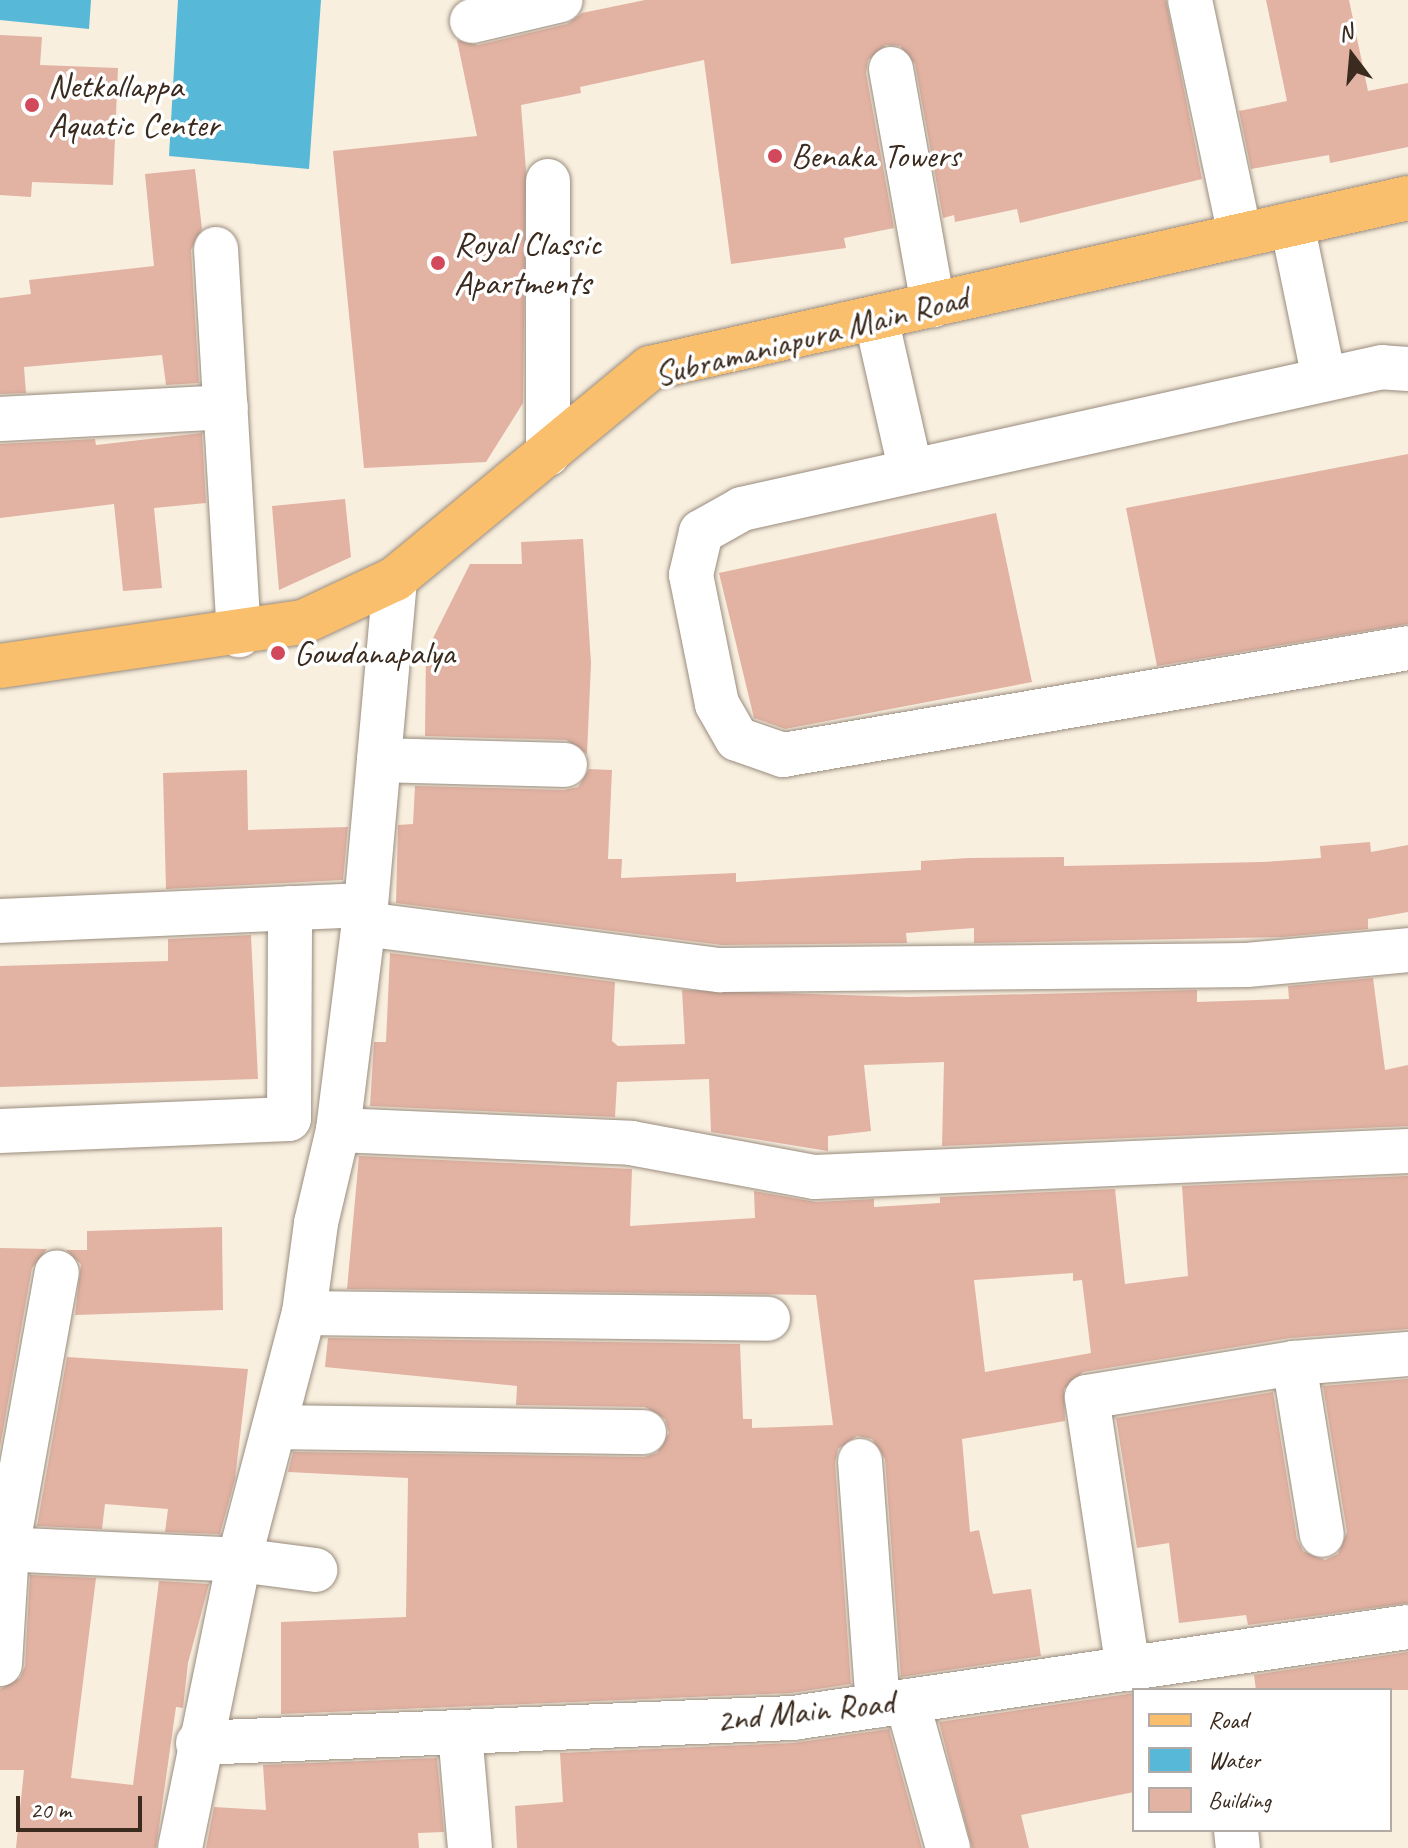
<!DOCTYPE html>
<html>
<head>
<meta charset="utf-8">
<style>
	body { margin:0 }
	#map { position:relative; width:1408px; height:1848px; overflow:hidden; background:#f8efdf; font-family:Caveat,sans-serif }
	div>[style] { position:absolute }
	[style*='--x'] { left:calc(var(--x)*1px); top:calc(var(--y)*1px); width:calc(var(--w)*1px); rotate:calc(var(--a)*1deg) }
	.water>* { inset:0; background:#58b8d7 }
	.building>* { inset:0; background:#e2b2a3 }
	.roads { filter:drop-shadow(0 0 2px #9a8c7e) drop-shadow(0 0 2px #9a8c7e) }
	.minor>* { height:44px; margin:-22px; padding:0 22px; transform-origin:22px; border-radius:22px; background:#fff }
	.major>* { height:44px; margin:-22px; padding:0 22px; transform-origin:22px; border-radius:22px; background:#f9bf6d }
	.dots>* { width:22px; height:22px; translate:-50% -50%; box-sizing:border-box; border:4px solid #fff; border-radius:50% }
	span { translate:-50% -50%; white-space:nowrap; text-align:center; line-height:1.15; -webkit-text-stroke:7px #fff; paint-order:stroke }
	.poi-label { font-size:34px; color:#3b2a1e }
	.left { translate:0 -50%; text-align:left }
	.street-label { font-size:34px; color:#3b2a1e }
	.legend { position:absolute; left:1132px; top:1688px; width:260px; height:144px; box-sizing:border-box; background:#fff; border:2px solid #b1aaa5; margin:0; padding:10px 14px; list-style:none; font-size:24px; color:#3b2a1e }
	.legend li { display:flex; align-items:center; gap:16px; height:40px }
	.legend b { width:40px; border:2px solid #b1aaa5 }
	.north { position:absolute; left:1312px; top:16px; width:80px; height:80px; -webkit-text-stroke:6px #fff; paint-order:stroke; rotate:344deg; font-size:22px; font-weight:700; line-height:32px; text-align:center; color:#3b2a1e }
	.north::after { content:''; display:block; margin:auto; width:28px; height:36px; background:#3b2a1e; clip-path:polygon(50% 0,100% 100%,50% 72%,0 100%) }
	.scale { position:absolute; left:16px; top:1796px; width:126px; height:36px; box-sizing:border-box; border:4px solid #3b2a1e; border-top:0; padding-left:10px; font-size:24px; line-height:28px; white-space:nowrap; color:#3b2a1e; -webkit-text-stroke:6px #fff; paint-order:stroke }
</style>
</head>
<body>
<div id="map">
	<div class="water">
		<i style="clip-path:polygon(0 0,91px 0,89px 29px,0 20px)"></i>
		<i style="clip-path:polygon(178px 0,321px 0,309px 169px,169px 156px)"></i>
	</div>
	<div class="building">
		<i style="clip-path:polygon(645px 0,1166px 0,1202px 179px,1020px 223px,1017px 209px,955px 222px,954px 215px,943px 218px,915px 64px,900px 46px,886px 45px,868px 60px,866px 73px,894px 228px,844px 238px,846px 248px,731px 264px,704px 60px,580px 87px,581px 93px,521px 105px,526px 170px,523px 403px,486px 462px,364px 468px,333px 151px,477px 136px,457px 40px,478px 45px,567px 24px,582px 13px)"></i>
		<i style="clip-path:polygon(1266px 0,1349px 0,1368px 91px,1408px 83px,1408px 147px,1330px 163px,1329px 155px,1251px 169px,1239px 111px,1287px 101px)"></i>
		<i style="clip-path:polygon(0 35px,42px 37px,40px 65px,118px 68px,113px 185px,32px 182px,31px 197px,0 195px)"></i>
		<i style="clip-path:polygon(195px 169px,202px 229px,191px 250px,199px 383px,166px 385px,162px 355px,24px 367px,26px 393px,0 394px,0 298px,31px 294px,29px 280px,154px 266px,145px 174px)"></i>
		<i style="clip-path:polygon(202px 433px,206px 503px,154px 508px,162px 588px,123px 591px,114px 504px,0 518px,0 444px,95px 439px,96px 445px)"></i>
		<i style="clip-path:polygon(1408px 454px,1408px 624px,1157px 666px,1126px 508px)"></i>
		<i style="clip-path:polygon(345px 499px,351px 557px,279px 590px,272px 506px)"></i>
		<i style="clip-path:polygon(996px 513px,1032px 682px,785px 729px,754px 718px,719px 573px)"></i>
		<i style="clip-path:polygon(583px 539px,591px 663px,587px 754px,566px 740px,425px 736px,426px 652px,470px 564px,522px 564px,521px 542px)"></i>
		<i style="clip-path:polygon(589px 769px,612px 770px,608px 859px,622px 859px,621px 878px,736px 873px,736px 882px,921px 870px,921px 861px,968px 858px,1064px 857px,1064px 866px,1263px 862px,1321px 858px,1320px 846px,1370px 842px,1371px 852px,1408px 845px,1408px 912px,1368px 919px,1368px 929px,1283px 937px,974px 943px,974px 928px,906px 933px,907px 943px,722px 945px,396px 903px,398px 825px,413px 824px,415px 786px,564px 790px,578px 787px)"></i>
		<i style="clip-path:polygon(247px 770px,248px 830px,348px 827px,343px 880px,166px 889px,163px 773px)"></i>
		<i style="clip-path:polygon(251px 935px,258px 1079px,0 1087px,0 966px,168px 961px,168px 939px)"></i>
		<i style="clip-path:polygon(390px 953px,615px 982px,612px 1041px,618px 1046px,685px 1044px,682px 990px,909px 997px,1197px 990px,1197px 1002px,1289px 999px,1288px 986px,1373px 978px,1385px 1070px,1408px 1065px,1408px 1126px,942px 1146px,944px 1062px,864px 1065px,871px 1131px,828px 1136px,828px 1151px,711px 1132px,709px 1079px,617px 1082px,615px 1117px,370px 1106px,374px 1042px,386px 1042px)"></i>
		<i style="clip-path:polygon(evenodd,359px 1156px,632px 1169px,630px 1226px,755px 1218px,754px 1191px,816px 1202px,874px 1199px,874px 1207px,940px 1203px,940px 1197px,1115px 1189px,1125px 1284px,1188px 1276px,1182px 1186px,1408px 1176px,1408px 1329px,1290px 1338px,1083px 1372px,1064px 1389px,1065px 1421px,962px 1439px,970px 1532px,979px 1530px,993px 1594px,1031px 1589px,1041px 1656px,901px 1677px,885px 1459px,872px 1439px,857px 1436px,838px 1449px,835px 1463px,851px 1684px,791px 1693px,281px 1714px,281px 1622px,406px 1617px,408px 1478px,288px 1472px,293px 1452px,644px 1457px,657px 1453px,669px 1433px,665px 1419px,645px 1407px,516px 1405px,517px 1386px,325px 1367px,328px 1338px,740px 1344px,743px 1419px,752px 1419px,752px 1428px,833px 1425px,816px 1295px,347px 1289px,359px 1156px,1073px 1273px,1073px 1281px,1082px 1280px,1091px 1353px,985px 1372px,974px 1280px,1073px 1273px)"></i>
		<i style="clip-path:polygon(222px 1227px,223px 1310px,75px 1315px,81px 1264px,66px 1250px,87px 1250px,87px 1231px)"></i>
		<i style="clip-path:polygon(0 1248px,47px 1249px,32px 1268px,0 1447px)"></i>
		<i style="clip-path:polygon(67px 1357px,248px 1369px,235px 1479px,220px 1534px,165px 1532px,168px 1509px,105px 1504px,102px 1529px,37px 1526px)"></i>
		<i style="clip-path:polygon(1408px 1379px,1408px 1603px,1248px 1625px,1246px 1615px,1179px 1623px,1169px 1543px,1137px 1548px,1116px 1418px,1273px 1392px,1297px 1539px,1303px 1551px,1325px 1560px,1338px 1554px,1347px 1532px,1323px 1386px)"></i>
		<i style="clip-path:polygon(30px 1575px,96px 1578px,71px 1778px,133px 1785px,159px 1581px,209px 1584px,188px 1663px,183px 1708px,176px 1707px,156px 1848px,16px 1848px,24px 1770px,0 1770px,0 1689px,20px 1678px,25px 1666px)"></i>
		<i style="clip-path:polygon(1408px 1652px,1408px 1690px,1256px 1690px,1254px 1675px)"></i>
		<i style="clip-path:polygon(1134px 1693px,1134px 1792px,1021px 1815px,1029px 1848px,972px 1848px,939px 1722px)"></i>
		<i style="clip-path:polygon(889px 1729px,922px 1848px,517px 1848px,515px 1806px,563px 1802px,560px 1753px,794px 1743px)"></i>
		<i style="clip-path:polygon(437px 1758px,444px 1832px,418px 1833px,419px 1848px,206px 1848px,214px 1807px,266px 1810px,263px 1765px)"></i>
	</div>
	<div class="roads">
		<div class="minor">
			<i style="--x:1190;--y:0;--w:241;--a:78"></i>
			<i style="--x:472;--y:21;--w:91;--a:-13.3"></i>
			<i style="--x:891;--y:69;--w:240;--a:79.9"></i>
			<i style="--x:1292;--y:224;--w:158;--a:78.3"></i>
			<i style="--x:216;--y:249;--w:387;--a:86.6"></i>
			<i style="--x:876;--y:318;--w:154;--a:77.2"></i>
			<i style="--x:1408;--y:369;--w:26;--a:-176"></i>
			<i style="--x:1382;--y:367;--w:656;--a:167.49"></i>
			<i style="--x:742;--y:509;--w:47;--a:150.7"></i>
			<i style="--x:701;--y:532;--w:44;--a:103.1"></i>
			<i style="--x:691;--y:575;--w:132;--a:78.6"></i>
			<i style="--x:717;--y:704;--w:40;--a:60.3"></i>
			<i style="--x:737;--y:739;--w:49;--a:19.2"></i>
			<i style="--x:783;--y:755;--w:634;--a:-9.71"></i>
			<i style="--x:0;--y:419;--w:226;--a:-3"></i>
			<i style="--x:548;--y:454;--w:273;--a:-90"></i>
			<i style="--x:379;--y:760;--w:186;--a:1.5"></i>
			<i style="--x:0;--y:921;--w:366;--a:-2.5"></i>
			<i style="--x:364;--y:924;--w:359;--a:7.4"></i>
			<i style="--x:720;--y:970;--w:527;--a:-0.54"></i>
			<i style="--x:1247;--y:965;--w:162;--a:-5.3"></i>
			<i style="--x:338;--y:1130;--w:293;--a:2.5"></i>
			<i style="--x:631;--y:1143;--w:187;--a:10.5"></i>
			<i style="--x:815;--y:1177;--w:594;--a:-2.51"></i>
			<i style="--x:0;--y:1131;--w:289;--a:-2.4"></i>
			<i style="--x:289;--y:1119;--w:211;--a:-89.7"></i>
			<i style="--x:304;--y:1313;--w:464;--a:0.7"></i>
			<i style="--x:1294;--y:1363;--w:174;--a:80.8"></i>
			<i style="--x:275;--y:1427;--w:369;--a:0.8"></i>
			<i style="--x:860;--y:1461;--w:245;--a:85.8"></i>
			<i style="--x:0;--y:1549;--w:239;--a:2.6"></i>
			<i style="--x:239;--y:1560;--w:77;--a:7.5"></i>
			<i style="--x:0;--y:1664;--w:115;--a:-86.5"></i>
			<i style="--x:7;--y:1549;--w:281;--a:-79.8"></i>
			<i style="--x:1128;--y:1669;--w:275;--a:-98.6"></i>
			<i style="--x:1087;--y:1397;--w:210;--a:-9.3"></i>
			<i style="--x:1294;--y:1363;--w:114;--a:-4.5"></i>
			<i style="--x:907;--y:1701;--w:153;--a:74.4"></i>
			<i style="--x:460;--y:1732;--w:116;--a:85.1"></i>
			<i style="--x:198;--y:1743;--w:596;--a:-2.41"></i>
			<i style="--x:793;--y:1718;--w:622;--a:-8.42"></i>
			<i style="--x:1236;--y:1830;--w:18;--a:84"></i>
			<i style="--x:180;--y:1848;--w:294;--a:-78.4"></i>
			<i style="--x:239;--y:1560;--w:255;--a:-75.3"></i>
			<i style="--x:304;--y:1313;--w:91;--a:-82.4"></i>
			<i style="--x:316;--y:1223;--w:96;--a:-76.7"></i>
			<i style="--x:338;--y:1130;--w:227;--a:-82.9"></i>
			<i style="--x:366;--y:905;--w:327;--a:-84.9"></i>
		</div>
		<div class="major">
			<i style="--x:0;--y:666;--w:306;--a:-8.3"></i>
			<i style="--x:303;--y:622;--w:102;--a:-25.1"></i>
			<i style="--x:395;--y:579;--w:331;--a:-39.6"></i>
			<i style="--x:650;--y:368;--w:777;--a:-12.64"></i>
		</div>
	</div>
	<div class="dots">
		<i style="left:32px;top:105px;background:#d1495b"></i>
		<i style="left:775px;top:156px;background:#d1495b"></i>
		<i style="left:438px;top:263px;background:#d1495b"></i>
		<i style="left:278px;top:653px;background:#d1495b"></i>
	</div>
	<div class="poi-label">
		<span class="left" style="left:48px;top:105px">Netkallappa<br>Aquatic Center</span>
		<span class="left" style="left:791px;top:156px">Benaka Towers</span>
		<span class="left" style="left:454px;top:263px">Royal Classic<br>Apartments</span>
		<span class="left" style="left:294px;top:653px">Gowdanapalya</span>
	</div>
	<div class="street-label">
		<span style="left:811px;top:336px;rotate:-14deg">Subramaniapura Main Road</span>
		<span style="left:805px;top:1711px;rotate:-6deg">2nd Main Road</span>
	</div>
	<ul class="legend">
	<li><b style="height:10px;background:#f9bf6d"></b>Road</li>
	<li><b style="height:22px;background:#58b8d7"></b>Water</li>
	<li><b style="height:22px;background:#e2b2a3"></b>Building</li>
	</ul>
	<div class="north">N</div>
	<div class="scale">20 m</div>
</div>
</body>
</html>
